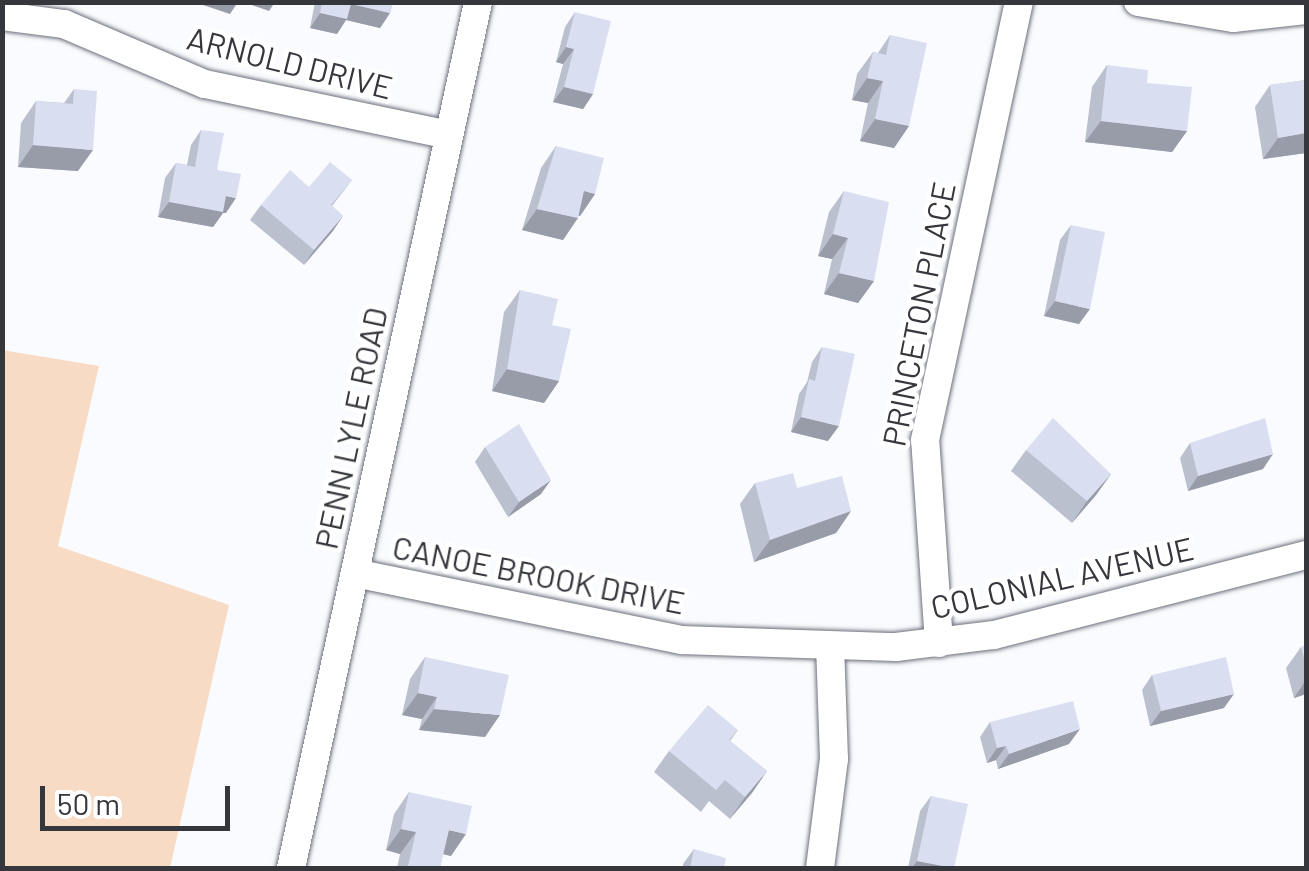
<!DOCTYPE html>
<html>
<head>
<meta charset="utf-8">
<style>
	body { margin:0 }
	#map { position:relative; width:1309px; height:871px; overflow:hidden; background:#fafbfe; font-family:Barlow,sans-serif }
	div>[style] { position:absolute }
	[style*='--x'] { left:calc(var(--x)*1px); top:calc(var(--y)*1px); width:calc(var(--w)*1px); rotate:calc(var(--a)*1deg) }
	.green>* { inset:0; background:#f7dbc5 }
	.roads { filter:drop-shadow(0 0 2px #6d707c) drop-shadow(0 0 2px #6d707c) }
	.minor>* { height:28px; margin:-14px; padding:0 14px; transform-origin:14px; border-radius:14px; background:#fff }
	.wall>* { inset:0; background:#bbc0cf }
	.shaded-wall>* { inset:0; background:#989ca9 }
	.building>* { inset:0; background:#d9dff1 }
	span { translate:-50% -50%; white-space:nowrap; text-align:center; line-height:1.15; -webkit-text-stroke:9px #fff; paint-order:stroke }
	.street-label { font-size:32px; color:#35373c }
	.frame { position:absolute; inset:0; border:5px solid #35373c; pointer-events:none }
	.scale { position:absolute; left:40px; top:786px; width:190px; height:45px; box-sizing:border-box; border:5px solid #35373c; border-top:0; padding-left:12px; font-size:30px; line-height:35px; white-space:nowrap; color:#35373c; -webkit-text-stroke:8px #fff; paint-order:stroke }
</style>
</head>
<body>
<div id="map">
	<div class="green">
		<i style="clip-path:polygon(2px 350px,99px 366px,58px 546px,229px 605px,170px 868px,3px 868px)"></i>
	</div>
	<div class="roads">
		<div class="minor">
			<i style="--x:1138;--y:2;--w:96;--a:9.6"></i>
			<i style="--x:1233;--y:18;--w:73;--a:-6.3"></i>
			<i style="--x:2;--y:16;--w:63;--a:7.4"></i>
			<i style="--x:64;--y:24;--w:153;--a:23.1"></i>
			<i style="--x:205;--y:84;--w:249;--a:11.8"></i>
			<i style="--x:355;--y:573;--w:333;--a:11.6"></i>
			<i style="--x:681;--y:640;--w:215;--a:1.9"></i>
			<i style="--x:896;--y:647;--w:99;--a:-7"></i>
			<i style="--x:994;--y:635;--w:322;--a:-14.4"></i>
			<i style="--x:939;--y:643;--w:203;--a:-93.9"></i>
			<i style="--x:925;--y:440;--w:448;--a:-77.9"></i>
			<i style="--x:291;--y:868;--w:886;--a:-77.81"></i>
			<i style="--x:820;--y:868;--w:110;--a:-82.7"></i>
			<i style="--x:834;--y:759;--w:113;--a:-92"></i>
		</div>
	</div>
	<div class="wall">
		<i style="clip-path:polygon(315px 2px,393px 2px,390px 13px,380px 28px,346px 20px,337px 34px,310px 28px)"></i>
		<i style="clip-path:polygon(575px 12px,593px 94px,583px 109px,553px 102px,563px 64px,556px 62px,565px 27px)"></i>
		<i style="clip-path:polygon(890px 35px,909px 126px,894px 148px,860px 141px,868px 103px,852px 100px,857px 74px,873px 52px,878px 53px)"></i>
		<i style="clip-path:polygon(1107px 65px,1147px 83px,1187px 131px,1172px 152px,1085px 142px,1092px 87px)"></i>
		<i style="clip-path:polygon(1306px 80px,1306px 153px,1263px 159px,1255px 107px,1270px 85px)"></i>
		<i style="clip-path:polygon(74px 89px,78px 171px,18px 167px,21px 123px,36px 101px,64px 103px)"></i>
		<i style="clip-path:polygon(201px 130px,217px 170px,226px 213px,223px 213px,213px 227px,158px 217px,165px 178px,176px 163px,187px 165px,191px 145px)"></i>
		<i style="clip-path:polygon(556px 146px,595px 194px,580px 216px,579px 215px,563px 240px,522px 230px,541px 168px)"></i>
		<i style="clip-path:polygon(352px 180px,332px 206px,343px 216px,304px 265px,250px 220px,261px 205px,309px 187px)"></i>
		<i style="clip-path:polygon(844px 191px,874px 281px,858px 303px,824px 294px,832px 259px,818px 256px,829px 212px)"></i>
		<i style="clip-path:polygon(1071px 225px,1079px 324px,1044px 316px,1060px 240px)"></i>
		<i style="clip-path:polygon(520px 290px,552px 325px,559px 381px,544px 403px,492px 391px,504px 312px)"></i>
		<i style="clip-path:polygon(822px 347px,828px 441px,791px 432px,799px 394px,807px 382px,812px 362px)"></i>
		<i style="clip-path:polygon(1190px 443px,1263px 469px,1188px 491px,1180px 458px)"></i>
		<i style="clip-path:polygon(485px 447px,541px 494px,508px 517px,475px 462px)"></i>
		<i style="clip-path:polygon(1026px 450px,1111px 474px,1096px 495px,1072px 523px,1011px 471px)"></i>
		<i style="clip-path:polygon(755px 483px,797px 488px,851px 511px,836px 533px,754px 562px,740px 504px)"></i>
		<i style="clip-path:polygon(1306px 645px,1306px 694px,1294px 698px,1286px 668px,1301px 647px)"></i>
		<i style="clip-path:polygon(425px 657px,485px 737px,419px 730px,422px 719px,402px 715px,410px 679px)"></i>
		<i style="clip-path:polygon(1152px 675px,1224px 708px,1150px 726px,1142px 690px)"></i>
		<i style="clip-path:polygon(990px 722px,1069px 744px,998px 769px,996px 760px,987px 763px,980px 737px)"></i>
		<i style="clip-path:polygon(738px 730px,730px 741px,767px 771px,730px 819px,709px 801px,701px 812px,654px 772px,669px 751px)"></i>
		<i style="clip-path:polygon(409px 792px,451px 856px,443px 854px,440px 868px,397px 868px,400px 854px,386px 850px,394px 814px)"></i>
		<i style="clip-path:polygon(931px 796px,954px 868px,908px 868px,920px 811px)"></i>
		<i style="clip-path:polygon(694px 849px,724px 868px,683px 868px,683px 864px)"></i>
	</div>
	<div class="shaded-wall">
		<i style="clip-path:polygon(194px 2px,238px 2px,230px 14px)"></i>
		<i style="clip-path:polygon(243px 2px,275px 2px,269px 11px)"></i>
		<i style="clip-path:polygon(351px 4px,390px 13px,380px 28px,346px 20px,337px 34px,310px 28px,320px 13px)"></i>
		<i style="clip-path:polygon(566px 47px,574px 49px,563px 64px,556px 62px)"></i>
		<i style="clip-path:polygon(867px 78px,883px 81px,868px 103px,852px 100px)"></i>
		<i style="clip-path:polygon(564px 87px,593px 94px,583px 109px,553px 102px)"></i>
		<i style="clip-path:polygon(875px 119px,909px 126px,894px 148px,860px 141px)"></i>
		<i style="clip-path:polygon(1101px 121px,1187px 131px,1172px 152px,1085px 142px)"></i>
		<i style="clip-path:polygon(1306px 133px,1306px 153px,1263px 159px,1278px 138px)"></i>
		<i style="clip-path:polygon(33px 145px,93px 150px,78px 171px,18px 167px)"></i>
		<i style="clip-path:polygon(584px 191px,595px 194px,580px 216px,569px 213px)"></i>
		<i style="clip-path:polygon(226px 196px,236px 198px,226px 213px,223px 213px,213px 227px,158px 217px,169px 202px)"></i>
		<i style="clip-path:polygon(537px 209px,578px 218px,563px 240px,522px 230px)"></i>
		<i style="clip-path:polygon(343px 216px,333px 231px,304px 265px,314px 250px)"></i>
		<i style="clip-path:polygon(833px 234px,848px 238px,832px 259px,818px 256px)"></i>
		<i style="clip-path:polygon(839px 273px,874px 281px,858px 303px,824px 294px)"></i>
		<i style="clip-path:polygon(1055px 301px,1090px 309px,1079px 324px,1044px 316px)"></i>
		<i style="clip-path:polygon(507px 369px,559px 381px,544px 403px,492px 391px)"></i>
		<i style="clip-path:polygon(801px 417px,839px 426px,828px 441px,791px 432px)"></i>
		<i style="clip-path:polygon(1273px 454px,1263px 469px,1188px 491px,1198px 476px)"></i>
		<i style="clip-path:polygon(1111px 474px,1096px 495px,1072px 523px,1087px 501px)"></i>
		<i style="clip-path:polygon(551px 480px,541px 494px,508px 517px,519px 502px)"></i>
		<i style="clip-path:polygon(851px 511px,836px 533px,754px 562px,770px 540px)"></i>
		<i style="clip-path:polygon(1306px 680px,1306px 694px,1294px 698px)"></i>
		<i style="clip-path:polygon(418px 693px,437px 697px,422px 719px,402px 715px)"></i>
		<i style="clip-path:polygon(1234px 694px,1224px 708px,1150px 726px,1161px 711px)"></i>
		<i style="clip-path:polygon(434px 709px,500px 715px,485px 737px,419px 730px)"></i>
		<i style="clip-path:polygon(1080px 729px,1069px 744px,998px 769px,1009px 754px)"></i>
		<i style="clip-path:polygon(1006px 746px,996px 760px,987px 763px,997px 748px)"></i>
		<i style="clip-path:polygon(767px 771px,752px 793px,730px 819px,745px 797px)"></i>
		<i style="clip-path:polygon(401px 829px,416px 832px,400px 854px,386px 850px)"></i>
		<i style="clip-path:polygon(449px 830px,466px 834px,451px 856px,434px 852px)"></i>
		<i style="clip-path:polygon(917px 861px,952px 868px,912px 868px)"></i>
	</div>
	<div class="building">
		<i style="clip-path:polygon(322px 2px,393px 2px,390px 13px,351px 4px,347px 19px,320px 13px)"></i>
		<i style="clip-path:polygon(575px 12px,611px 21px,593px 94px,564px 87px,574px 49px,566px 47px)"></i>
		<i style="clip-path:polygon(890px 35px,927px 43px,909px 126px,875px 119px,883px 81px,867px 78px,873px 52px,886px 55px)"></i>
		<i style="clip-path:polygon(1107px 65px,1148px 70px,1147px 83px,1192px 87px,1187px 131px,1101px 121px)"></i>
		<i style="clip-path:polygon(1306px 80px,1306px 133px,1278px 138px,1270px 85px)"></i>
		<i style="clip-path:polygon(74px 89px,97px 91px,93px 150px,33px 145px,36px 101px,73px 104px)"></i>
		<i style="clip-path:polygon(201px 130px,224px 133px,217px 170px,241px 174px,236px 198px,226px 196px,223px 212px,169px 202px,176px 163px,195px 167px)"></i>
		<i style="clip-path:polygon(556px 146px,604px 158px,595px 194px,584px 191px,578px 218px,537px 209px)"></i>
		<i style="clip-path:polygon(330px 162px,352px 180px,331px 205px,343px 216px,314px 250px,261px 205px,290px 170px,309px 187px)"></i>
		<i style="clip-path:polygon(844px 191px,889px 202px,874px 281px,839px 273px,848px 238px,833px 234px)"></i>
		<i style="clip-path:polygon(1071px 225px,1105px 232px,1090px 309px,1055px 301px)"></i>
		<i style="clip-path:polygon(520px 290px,558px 299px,552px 325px,571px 329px,559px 381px,507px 369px)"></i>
		<i style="clip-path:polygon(822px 347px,855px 354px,839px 426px,801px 417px,809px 379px,815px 381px)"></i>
		<i style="clip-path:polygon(1053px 418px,1111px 474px,1087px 501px,1026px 450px)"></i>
		<i style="clip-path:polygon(1265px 418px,1273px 454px,1198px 476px,1190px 443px)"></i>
		<i style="clip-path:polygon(519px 424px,551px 480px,519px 502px,485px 447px)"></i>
		<i style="clip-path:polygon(793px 473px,797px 488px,842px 476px,851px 511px,770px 540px,755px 483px)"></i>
		<i style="clip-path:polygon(1306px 645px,1306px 666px,1301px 647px)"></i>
		<i style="clip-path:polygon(425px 657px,509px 675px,500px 715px,434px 709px,437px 697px,418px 693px)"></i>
		<i style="clip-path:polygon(1226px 657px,1234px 694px,1161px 711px,1152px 675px)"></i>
		<i style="clip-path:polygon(1073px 701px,1080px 729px,1009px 754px,1006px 746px,997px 748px,990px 722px)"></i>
		<i style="clip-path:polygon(708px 705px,738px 730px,729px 740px,767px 771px,745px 797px,725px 780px,716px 790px,669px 751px)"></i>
		<i style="clip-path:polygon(409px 792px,472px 806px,466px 834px,449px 830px,440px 868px,420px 868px,408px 866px,416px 832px,401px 829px)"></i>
		<i style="clip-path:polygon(931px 796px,968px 804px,954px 868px,917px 861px)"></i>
		<i style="clip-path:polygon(694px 849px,726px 858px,724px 868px,690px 868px)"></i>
	</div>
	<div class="street-label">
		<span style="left:290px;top:62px;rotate:14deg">ARNOLD DRIVE</span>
		<span style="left:918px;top:314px;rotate:-79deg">PRINCETON PLACE</span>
		<span style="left:350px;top:428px;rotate:-78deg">PENN LYLE ROAD</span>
		<span style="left:539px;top:574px;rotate:11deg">CANOE BROOK DRIVE</span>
		<span style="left:1062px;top:577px;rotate:-13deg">COLONIAL AVENUE</span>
	</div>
	<div class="frame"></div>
	<div class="scale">50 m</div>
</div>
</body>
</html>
